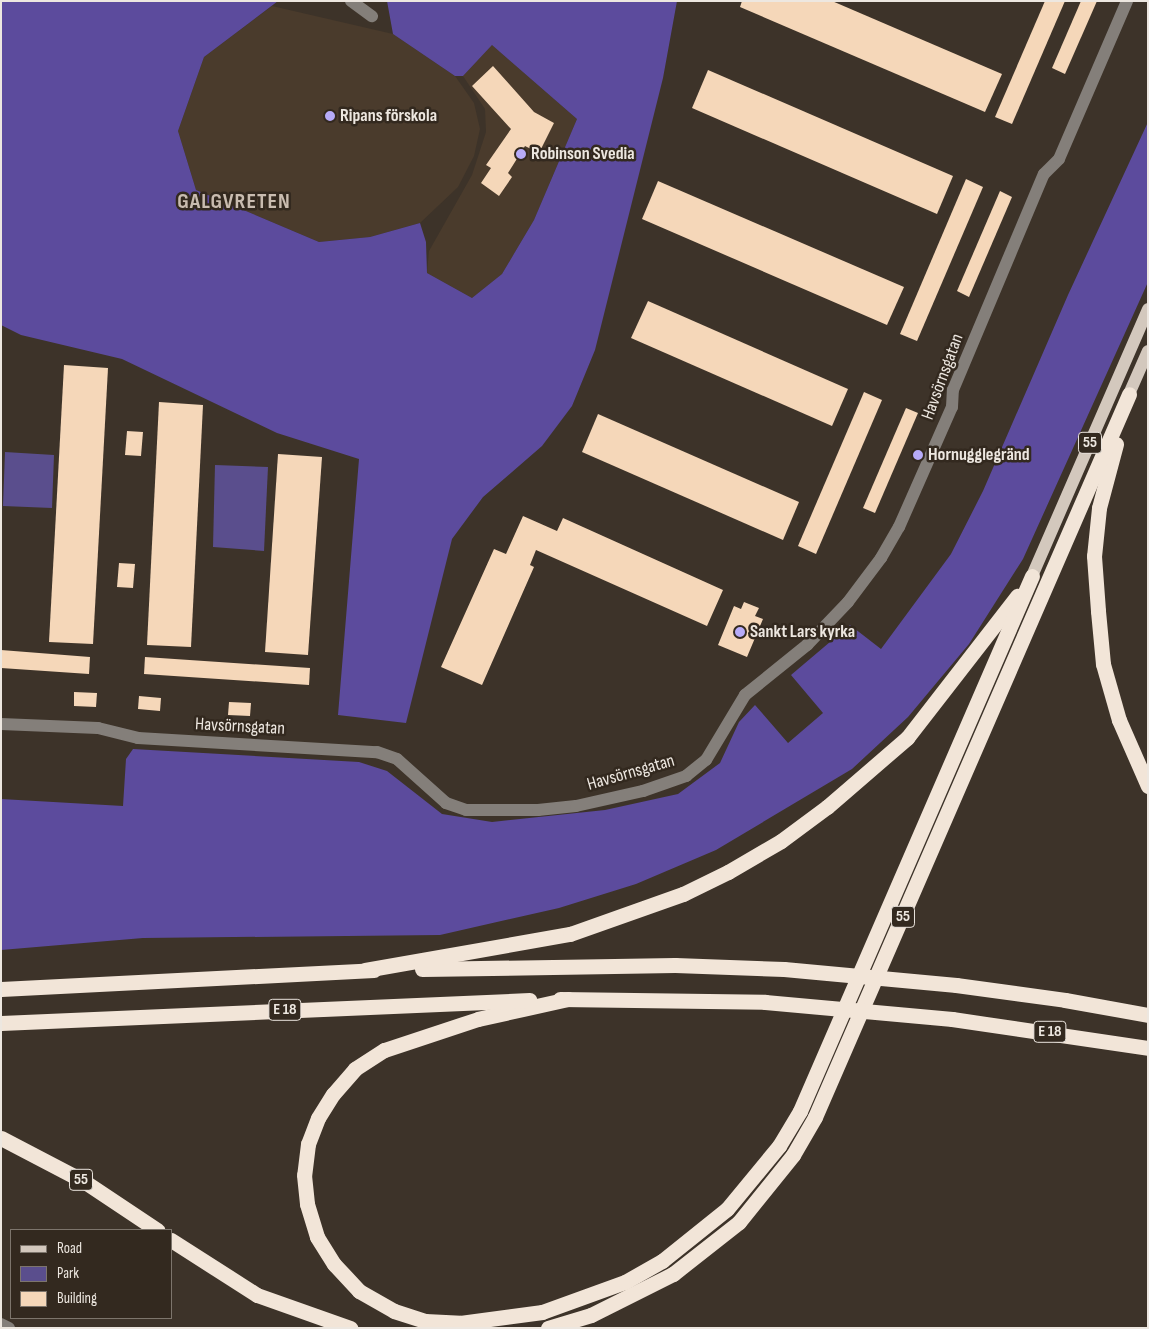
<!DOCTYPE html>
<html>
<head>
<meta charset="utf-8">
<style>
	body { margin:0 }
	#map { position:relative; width:1149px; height:1329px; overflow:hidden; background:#3d3329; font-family:"Sofia Sans Condensed",sans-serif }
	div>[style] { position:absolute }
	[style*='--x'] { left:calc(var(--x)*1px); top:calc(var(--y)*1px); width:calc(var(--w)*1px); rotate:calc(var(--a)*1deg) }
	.built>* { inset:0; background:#4a3b2c }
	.green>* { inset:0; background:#5a4e8d }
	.forest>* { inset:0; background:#5c4b9d }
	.building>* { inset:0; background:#f5d7b9 }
	.minor>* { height:12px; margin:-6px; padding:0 6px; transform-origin:6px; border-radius:6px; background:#847f7a }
	.major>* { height:12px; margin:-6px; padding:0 6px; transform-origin:6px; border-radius:6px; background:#d3c8bd }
	.highway>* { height:15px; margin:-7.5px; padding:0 7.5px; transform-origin:7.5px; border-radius:7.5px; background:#f2e5d8 }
	.highway-bridge>* { height:15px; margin:-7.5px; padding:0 7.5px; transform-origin:7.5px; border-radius:7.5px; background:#f2e5d8 }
	.dots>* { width:14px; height:14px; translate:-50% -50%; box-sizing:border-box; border:2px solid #33291f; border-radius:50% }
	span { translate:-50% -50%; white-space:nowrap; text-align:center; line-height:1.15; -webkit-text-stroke:5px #33291f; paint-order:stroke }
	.shield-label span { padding:1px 4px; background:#33291f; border:1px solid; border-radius:4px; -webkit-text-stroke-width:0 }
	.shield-label { font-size:16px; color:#ede7e0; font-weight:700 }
	.poi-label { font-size:18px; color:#ede7e0; font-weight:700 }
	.left { translate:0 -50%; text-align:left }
	.street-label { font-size:18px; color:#ede7e0 }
	.district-label { font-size:22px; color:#c9bcb0; font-weight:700; letter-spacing:1px }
	.frame { position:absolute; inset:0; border:2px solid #ede7e0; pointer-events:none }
	.legend { position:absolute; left:10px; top:1229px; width:162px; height:90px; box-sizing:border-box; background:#33291f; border:1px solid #7d756c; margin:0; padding:6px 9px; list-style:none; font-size:15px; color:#ede7e0 }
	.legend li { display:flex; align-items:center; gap:10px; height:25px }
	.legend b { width:25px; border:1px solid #7d756c }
</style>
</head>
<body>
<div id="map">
	<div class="built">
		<i style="clip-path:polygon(272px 6px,393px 34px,455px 76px,474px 103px,480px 129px,474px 156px,458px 187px,420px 223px,370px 237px,319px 242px,196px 190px,178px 131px,204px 57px)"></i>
		<i style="clip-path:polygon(492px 45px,577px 119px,534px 220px,502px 274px,472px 298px,427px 273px,429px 251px,472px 175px,486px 132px,485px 109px,463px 76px)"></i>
	</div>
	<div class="green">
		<i style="clip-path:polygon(5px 452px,54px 455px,52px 508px,3px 506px)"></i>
		<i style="clip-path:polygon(215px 465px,268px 467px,264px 551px,213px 547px)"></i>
	</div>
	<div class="forest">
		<i style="clip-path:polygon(1px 1px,278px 1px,204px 57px,178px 131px,196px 190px,319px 242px,370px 237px,420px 223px,426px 242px,427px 273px,472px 298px,502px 274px,534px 220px,577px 119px,492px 45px,463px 76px,455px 76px,393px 34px,387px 1px,677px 1px,663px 78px,595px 350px,572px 406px,542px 446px,483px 497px,452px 539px,406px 723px,338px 715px,359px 459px,277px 433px,122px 359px,21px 335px,1px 325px)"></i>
		<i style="clip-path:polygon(1148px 122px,1148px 282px,1023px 559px,969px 644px,908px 717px,852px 769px,716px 850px,636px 884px,559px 908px,440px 935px,143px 938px,1px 950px,1px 799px,123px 806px,126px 759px,133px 749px,359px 762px,387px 771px,442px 814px,492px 822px,605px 810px,678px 794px,720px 763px,739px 722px,755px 705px,788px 743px,823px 713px,791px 675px,850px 625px,881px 649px,951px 554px,983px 491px,1068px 295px)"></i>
	</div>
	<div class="building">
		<i style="clip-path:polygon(742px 1px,832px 1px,1002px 74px,985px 112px,740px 7px)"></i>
		<i style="clip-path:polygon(1045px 1px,1065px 1px,1012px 124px,995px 117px)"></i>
		<i style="clip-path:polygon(1081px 1px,1097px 1px,1065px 74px,1052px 68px)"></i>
		<i style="clip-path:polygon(493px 66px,534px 112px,554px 123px,539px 153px,525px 146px,508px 173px,512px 177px,499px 196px,481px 183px,491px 168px,486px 165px,511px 129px,472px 86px)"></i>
		<i style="clip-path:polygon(708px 70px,953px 176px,937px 214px,692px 108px)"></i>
		<i style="clip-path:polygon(966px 179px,983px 187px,917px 341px,900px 334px)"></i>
		<i style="clip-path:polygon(658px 181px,904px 287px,887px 325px,642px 219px)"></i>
		<i style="clip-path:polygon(1000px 191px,1012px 197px,969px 297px,957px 291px)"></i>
		<i style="clip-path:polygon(648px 301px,848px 389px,832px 426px,631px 338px)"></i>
		<i style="clip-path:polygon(64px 365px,108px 368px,93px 644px,49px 642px)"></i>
		<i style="clip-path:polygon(864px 392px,882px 400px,816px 554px,798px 546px)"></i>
		<i style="clip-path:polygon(159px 402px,203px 405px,191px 647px,147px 645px)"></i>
		<i style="clip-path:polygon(906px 408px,918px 413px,875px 513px,863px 508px)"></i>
		<i style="clip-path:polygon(598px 414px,799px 502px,783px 540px,582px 452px)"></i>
		<i style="clip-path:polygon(127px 431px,143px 432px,141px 456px,125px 455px)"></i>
		<i style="clip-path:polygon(278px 454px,322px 457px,308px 655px,265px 652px)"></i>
		<i style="clip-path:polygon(523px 516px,557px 531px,563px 518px,723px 590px,707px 626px,536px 550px,530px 565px,534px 567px,482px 685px,441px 667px,494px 549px,506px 554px)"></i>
		<i style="clip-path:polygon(119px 563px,135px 564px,133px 588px,117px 587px)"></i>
		<i style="clip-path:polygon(744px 602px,759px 608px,755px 616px,763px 619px,747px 657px,718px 645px,734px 606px,741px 609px)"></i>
		<i style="clip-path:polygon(1px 650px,90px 657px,89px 674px,1px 668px)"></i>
		<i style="clip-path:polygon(145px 657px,310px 668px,309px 685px,144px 674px)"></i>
		<i style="clip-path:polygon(74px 692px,97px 693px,96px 707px,74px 706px)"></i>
		<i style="clip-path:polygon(139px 696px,161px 698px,160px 711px,138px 709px)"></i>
		<i style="clip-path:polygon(229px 702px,251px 703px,250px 716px,228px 715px)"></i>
	</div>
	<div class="minor">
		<i style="--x:351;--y:1;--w:26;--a:36"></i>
		<i style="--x:1;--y:724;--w:97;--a:2.4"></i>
		<i style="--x:98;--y:728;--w:41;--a:14"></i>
		<i style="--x:138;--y:738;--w:239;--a:3.4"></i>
		<i style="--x:377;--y:752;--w:21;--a:19"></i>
		<i style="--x:397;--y:759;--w:66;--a:41.9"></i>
		<i style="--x:446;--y:803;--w:21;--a:19"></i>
		<i style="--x:466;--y:810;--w:72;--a:0"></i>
		<i style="--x:538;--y:810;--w:38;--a:-6"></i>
		<i style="--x:576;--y:806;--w:69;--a:-12.6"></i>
		<i style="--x:643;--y:791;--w:46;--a:-19.2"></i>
		<i style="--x:686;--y:776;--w:26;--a:-39"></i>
		<i style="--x:706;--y:760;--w:76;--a:-59"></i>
		<i style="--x:745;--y:695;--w:80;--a:-38.9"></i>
		<i style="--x:807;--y:645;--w:59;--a:-46.4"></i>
		<i style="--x:848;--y:602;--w:55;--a:-53.1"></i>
		<i style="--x:881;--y:558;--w:36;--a:-60"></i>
		<i style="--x:899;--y:527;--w:131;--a:-66.2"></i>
		<i style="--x:952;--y:407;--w:17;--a:-87"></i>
		<i style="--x:953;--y:390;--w:234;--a:-67.2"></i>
		<i style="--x:1044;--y:174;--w:21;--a:-45"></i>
		<i style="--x:1059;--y:159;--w:172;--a:-66.7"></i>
		<i style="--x:1;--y:1324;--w:9;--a:27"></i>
	</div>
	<div class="major">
		<i style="--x:1129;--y:394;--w:47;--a:-66.2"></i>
		<i style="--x:1032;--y:576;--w:291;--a:-66.5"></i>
	</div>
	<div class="highway">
		<i style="--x:1116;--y:444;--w:66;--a:104.9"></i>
		<i style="--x:1099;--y:508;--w:48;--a:95.9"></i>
		<i style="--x:1094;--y:556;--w:55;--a:85.8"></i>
		<i style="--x:1098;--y:611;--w:53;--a:84.6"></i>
		<i style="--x:1103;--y:664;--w:58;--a:74.1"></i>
		<i style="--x:1119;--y:720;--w:72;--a:66.3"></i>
		<i style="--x:422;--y:969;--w:253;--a:-0.9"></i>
		<i style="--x:675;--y:965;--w:109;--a:2.1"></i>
		<i style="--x:365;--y:970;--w:208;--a:-10"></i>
		<i style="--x:570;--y:934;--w:120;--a:-19.5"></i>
		<i style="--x:683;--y:894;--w:50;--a:-26.1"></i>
		<i style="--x:728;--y:872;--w:61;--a:-30.3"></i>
		<i style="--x:781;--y:841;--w:57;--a:-36.5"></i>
		<i style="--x:827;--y:807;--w:106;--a:-40.8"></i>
		<i style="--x:907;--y:738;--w:180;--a:-52.2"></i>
		<i style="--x:956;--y:985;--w:110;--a:7.8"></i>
		<i style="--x:1065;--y:1000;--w:84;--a:10.2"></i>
		<i style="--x:1;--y:989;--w:373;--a:-2.9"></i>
		<i style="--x:560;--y:999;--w:205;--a:0.8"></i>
		<i style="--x:568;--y:999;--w:92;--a:167.5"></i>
		<i style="--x:478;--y:1019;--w:99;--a:161.7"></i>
		<i style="--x:384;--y:1050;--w:35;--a:147"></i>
		<i style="--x:355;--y:1069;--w:33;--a:131"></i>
		<i style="--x:333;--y:1094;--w:28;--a:122"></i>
		<i style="--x:318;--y:1118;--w:28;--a:111"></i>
		<i style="--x:308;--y:1144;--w:31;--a:97"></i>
		<i style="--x:304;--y:1175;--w:29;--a:84"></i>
		<i style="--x:307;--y:1204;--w:34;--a:73"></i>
		<i style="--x:317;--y:1237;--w:32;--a:58"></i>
		<i style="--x:334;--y:1264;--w:37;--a:47"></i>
		<i style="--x:359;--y:1291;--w:40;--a:29.7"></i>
		<i style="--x:394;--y:1311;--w:33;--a:18"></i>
		<i style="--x:425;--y:1321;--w:35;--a:3"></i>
		<i style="--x:460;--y:1323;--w:83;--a:-7.6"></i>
		<i style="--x:542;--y:1312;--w:88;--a:-19.9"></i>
		<i style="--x:625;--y:1282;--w:43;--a:-29.6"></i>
		<i style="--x:662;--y:1261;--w:83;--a:-38.7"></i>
		<i style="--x:727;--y:1209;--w:82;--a:-50.5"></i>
		<i style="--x:779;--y:1146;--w:41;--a:-59"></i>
		<i style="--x:800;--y:1111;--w:583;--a:-66.56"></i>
		<i style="--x:952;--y:1019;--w:198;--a:8.4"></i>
		<i style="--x:1;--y:1023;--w:529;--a:-2.49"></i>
		<i style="--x:1;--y:1138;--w:95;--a:27.6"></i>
		<i style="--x:85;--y:1182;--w:87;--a:33.7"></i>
		<i style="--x:171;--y:1240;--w:102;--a:32.6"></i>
		<i style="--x:257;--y:1295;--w:99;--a:19.5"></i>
		<i style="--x:548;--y:1328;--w:45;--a:-16.8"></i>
		<i style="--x:591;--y:1315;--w:92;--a:-26.6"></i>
		<i style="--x:673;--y:1274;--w:84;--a:-38.2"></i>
		<i style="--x:739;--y:1222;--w:86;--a:-51.1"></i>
		<i style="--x:793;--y:1155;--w:44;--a:-59.9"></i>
		<i style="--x:815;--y:1117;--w:788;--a:-66.52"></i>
	</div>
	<div class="highway-bridge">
		<i style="--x:784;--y:969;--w:173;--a:5.3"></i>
		<i style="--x:765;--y:1002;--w:188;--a:5.2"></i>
	</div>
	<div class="dots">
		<i style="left:330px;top:116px;background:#b7abf8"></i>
		<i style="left:521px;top:154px;background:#b7abf8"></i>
		<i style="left:918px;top:455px;background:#b7abf8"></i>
		<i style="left:740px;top:632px;background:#b7abf8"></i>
	</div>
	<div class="shield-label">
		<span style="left:1090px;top:443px">55</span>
		<span style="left:903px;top:917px">55</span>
		<span style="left:285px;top:1010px">E 18</span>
		<span style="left:1050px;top:1032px">E 18</span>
		<span style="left:81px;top:1180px">55</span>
	</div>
	<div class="poi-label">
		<span class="left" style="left:340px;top:116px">Ripans förskola</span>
		<span class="left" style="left:531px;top:154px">Robinson Svedia</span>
		<span class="left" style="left:928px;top:455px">Hornugglegränd</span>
		<span class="left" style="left:750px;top:632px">Sankt Lars kyrka</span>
	</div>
	<div class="street-label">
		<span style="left:943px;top:377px;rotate:-70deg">Havsörnsgatan</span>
		<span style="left:240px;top:727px;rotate:3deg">Havsörnsgatan</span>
		<span style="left:631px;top:773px;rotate:-16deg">Havsörnsgatan</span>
	</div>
	<div class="district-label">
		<span style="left:234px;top:202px">GALGVRETEN</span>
	</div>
	<div class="frame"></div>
	<ul class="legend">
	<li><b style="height:6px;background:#d3c8bd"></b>Road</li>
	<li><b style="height:14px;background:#5a4e8d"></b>Park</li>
	<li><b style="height:14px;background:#f5d7b9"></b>Building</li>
	</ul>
</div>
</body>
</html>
